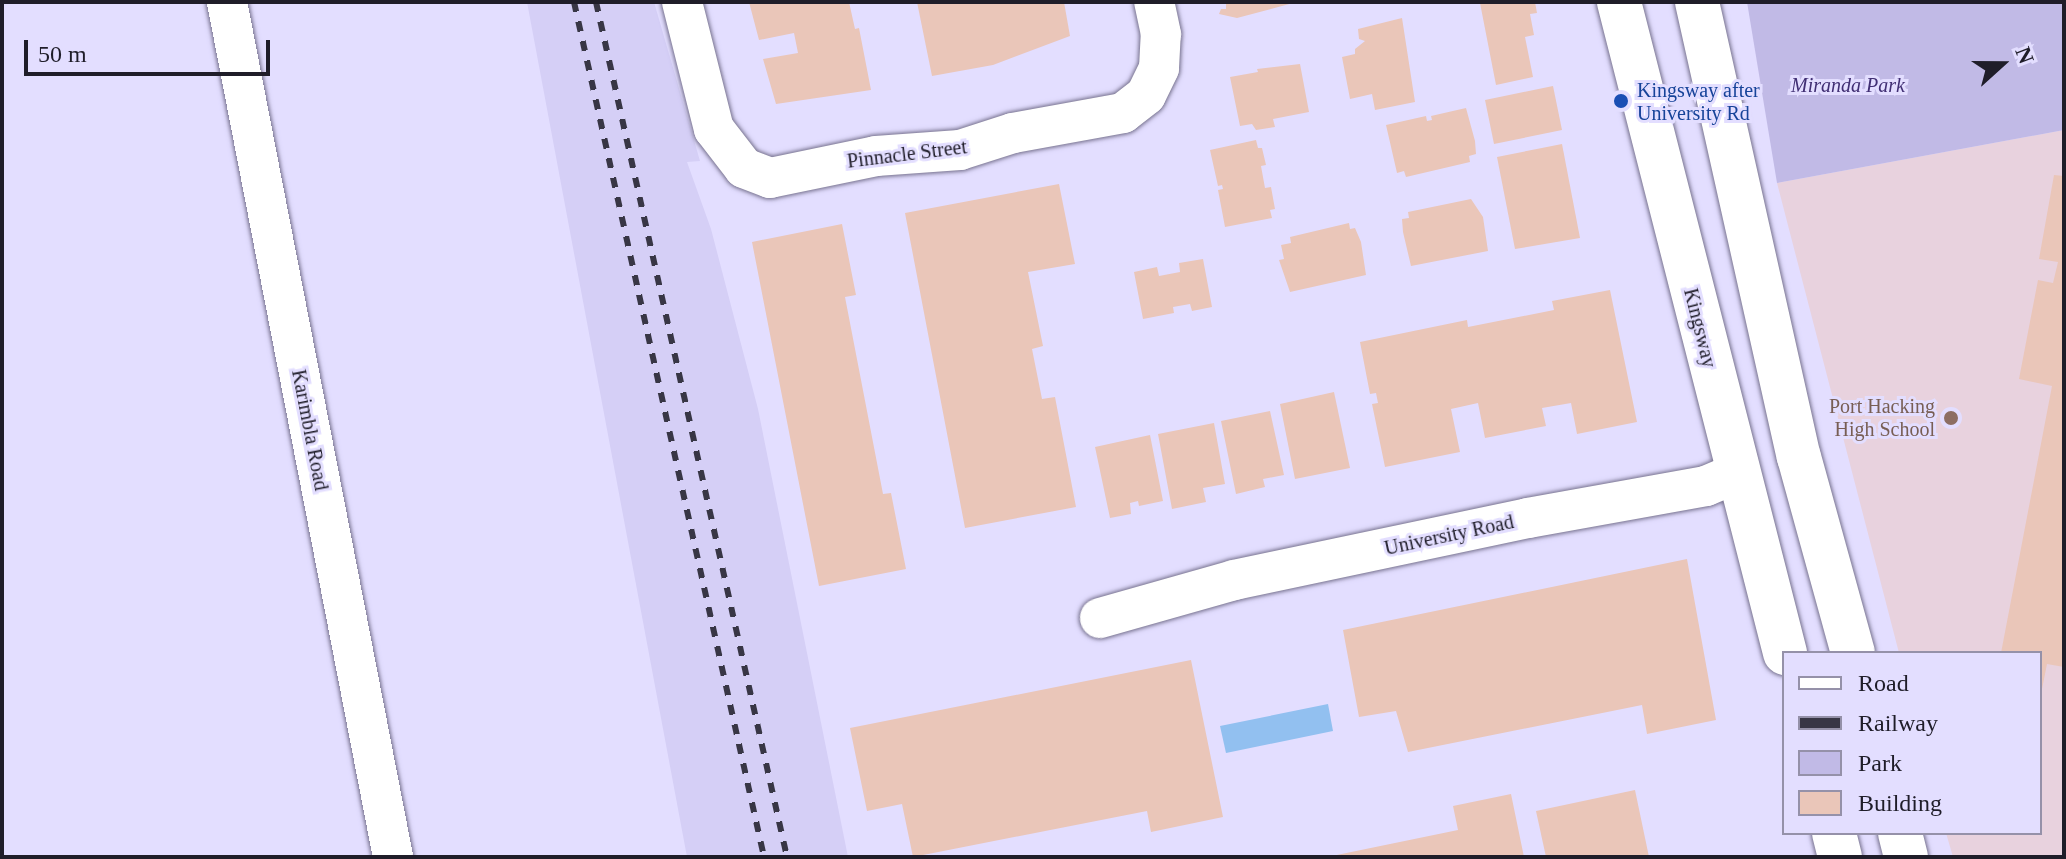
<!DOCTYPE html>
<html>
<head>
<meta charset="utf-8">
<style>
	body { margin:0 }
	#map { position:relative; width:2066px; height:859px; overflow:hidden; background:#e3deff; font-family:Georgia,serif }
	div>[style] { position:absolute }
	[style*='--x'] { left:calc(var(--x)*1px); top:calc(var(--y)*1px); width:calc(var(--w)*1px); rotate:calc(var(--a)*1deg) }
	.built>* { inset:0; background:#d5cff6 }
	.education>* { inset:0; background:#e8d2de }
	.green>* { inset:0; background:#c1bae6 }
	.water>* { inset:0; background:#92c0f0 }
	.building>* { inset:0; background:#eac6b9 }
	.roads { filter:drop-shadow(0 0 2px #787390) drop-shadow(0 0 2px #787390) }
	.street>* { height:40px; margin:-20px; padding:0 20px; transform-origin:20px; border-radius:20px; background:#fff }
	.primary>* { height:44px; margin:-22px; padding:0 22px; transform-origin:22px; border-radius:22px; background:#fff }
	.rail>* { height:6px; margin-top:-3px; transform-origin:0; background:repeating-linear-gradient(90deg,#383645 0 10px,transparent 0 20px) }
	.dots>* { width:22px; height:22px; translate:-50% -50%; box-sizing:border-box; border:4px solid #e3deff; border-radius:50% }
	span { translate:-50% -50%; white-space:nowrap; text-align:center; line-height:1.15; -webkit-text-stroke:6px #e3deff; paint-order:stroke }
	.park-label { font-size:20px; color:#412f74; font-style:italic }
	.transit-label { font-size:20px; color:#164399 }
	.left { translate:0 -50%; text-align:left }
	.street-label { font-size:20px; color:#1f1d29 }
	.education-label { font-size:20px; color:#785e54 }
	.right { translate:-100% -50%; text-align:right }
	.frame { position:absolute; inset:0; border:4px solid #1f1d29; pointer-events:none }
	.legend { position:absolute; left:1782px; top:651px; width:260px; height:184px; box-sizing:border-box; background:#e3deff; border:2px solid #9591a9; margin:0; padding:10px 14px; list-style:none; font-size:24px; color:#1f1d29 }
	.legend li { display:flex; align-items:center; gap:16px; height:40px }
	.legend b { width:40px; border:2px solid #9591a9 }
	.north { position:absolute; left:1962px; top:24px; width:80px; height:80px; -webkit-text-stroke:6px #e3deff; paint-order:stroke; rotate:69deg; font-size:22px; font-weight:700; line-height:32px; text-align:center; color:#1f1d29 }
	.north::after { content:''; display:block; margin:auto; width:28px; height:36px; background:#1f1d29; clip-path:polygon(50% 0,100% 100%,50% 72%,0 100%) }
	.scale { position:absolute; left:24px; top:40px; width:246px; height:36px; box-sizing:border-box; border:4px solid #1f1d29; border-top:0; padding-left:10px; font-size:24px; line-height:28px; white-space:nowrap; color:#1f1d29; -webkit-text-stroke:6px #e3deff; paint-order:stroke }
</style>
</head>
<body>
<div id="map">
	<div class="built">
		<i style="clip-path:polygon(527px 2px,654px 2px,700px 161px,687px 162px,711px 229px,758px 409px,848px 857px,687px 857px)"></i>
	</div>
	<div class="education">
		<i style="clip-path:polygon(2064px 130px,2064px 857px,1953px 857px,1946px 833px,2040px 833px,2040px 653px,1899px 653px,1777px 183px)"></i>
	</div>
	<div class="green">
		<i style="clip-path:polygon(1747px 2px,2064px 2px,2064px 130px,1777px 183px)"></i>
	</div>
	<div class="water">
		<i style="clip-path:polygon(1328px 704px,1333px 731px,1226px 753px,1220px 726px)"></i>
	</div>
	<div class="building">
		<i style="clip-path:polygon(749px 2px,849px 2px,855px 29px,859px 28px,871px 90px,776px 104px,763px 59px,798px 53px,794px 33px,759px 40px)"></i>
		<i style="clip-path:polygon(917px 2px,1064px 2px,1070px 36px,993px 65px,932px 76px)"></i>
		<i style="clip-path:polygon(1226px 2px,1293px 2px,1293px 3px,1237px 18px,1219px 14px,1221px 9px,1226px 9px)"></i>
		<i style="clip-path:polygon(1535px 2px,1537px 13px,1530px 14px,1534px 35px,1525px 37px,1533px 77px,1496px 85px,1480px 3px)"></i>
		<i style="clip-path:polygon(1402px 18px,1415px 102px,1375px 110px,1372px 94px,1350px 99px,1342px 57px,1355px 54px,1355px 49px,1365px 41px,1359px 39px,1358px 29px)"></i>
		<i style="clip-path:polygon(1300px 64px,1309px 112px,1273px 119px,1275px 127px,1256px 130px,1252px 124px,1240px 126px,1230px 77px,1258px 72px,1257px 69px)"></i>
		<i style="clip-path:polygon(1553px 86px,1562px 130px,1494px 144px,1485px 100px)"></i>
		<i style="clip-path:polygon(1466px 108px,1475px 141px,1476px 154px,1469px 156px,1470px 162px,1406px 177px,1404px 171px,1397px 173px,1386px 125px,1426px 116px,1427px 121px,1432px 120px,1431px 116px)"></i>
		<i style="clip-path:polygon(1256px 140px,1258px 148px,1262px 148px,1266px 165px,1261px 166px,1265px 188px,1271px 187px,1275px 209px,1270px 210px,1272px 218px,1225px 227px,1218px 190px,1223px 189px,1222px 185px,1218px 186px,1210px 150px)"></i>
		<i style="clip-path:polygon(1562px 144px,1580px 238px,1515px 249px,1497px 157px)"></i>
		<i style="clip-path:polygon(2054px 175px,2064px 176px,2064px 667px,2047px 664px,2041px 694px,2040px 653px,2001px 653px,2052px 386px,2019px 379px,2038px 280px,2053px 283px,2058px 262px,2039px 259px)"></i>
		<i style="clip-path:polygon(1059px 184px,1075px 264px,1028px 272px,1043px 346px,1032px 349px,1042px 399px,1055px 397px,1076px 507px,965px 528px,905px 213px)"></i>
		<i style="clip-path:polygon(1471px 199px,1483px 217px,1488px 251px,1411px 266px,1403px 232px,1402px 219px,1409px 218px,1408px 212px)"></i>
		<i style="clip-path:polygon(1349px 223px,1350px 229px,1355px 228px,1361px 242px,1366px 275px,1290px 292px,1279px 260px,1284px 259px,1281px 245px,1291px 243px,1290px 237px)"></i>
		<i style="clip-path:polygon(842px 224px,856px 295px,845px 297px,883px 494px,891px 493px,906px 569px,819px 586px,752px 242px)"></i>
		<i style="clip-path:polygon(1203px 259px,1212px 307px,1192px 311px,1190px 304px,1173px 307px,1174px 313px,1143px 319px,1134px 272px,1157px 267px,1159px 276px,1180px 272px,1179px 263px)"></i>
		<i style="clip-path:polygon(1610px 290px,1637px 422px,1577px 434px,1571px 403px,1542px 408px,1546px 426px,1485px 438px,1478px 403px,1451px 409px,1460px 452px,1385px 467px,1372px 404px,1378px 403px,1376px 393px,1370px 394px,1360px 342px,1467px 320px,1468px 327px,1554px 310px,1552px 301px)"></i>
		<i style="clip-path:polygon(1334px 392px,1350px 468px,1295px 479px,1280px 404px)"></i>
		<i style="clip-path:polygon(1270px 411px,1284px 475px,1263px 479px,1265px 487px,1236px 494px,1221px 421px)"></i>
		<i style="clip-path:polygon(1214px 423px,1225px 484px,1203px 488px,1206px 502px,1172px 509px,1158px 434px)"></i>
		<i style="clip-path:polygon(1150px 435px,1163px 501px,1139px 506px,1138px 501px,1130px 503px,1131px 514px,1110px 518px,1095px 447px)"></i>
		<i style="clip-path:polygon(1687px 559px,1716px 720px,1647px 734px,1642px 705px,1408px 752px,1396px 711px,1359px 717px,1343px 630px)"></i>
		<i style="clip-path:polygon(1191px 660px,1223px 817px,1151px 832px,1147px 811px,913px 857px,902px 804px,867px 811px,850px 728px)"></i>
		<i style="clip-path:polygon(1635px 790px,1649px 857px,1546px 857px,1536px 811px)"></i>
		<i style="clip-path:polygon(1511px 794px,1524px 857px,1327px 857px,1458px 830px,1453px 806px)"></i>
	</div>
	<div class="roads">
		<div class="street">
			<i style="--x:227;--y:2;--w:871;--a:79.01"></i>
			<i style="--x:682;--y:2;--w:131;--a:75.9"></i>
			<i style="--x:714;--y:129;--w:49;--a:52.4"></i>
			<i style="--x:744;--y:168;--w:28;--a:21"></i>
			<i style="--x:770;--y:178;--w:108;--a:-11.7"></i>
			<i style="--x:876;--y:156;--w:84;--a:-4.1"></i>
			<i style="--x:960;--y:150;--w:56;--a:-17.8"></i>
			<i style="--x:1013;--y:133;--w:112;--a:-10.3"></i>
			<i style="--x:1123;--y:113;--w:29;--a:-38"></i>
			<i style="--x:1146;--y:95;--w:30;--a:-64"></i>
			<i style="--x:1159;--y:68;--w:34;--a:-87"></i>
			<i style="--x:1161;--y:34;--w:33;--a:-102"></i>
			<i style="--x:1100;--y:618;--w:139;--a:-15.8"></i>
			<i style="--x:1234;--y:580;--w:300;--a:-11.9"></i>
			<i style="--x:1528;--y:518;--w:181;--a:-10.2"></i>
			<i style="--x:1706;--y:486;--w:34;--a:-23"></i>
		</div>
		<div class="primary">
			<i style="--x:1619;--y:2;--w:672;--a:75.69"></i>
			<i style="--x:1697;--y:2;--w:466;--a:77.4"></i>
			<i style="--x:1799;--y:457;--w:203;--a:74.6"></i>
			<i style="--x:1834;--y:833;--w:25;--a:76"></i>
			<i style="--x:1900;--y:833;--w:25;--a:76"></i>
		</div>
	</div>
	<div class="rail">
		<i style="--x:574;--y:2;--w:876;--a:77.47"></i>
		<i style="--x:596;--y:2;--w:876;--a:77.41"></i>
	</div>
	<div class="dots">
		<i style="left:1621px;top:101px;background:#1a4fb4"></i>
		<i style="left:1951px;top:418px;background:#8d6e63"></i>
	</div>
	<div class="park-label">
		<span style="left:1848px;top:85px">Miranda Park</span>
	</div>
	<div class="transit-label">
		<span class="left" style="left:1637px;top:102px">Kingsway after<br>University Rd</span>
	</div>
	<div class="street-label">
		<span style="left:907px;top:154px;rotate:-7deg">Pinnacle Street</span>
		<span style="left:1700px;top:328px;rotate:76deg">Kingsway</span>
		<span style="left:310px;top:430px;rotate:79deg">Karimbla Road</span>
		<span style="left:1449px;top:535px;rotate:-12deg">University Road</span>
	</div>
	<div class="education-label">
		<span class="right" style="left:1935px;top:418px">Port Hacking<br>High School</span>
	</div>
	<div class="frame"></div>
	<ul class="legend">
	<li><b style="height:10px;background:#fff"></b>Road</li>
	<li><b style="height:10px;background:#383645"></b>Railway</li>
	<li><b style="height:22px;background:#c1bae6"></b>Park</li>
	<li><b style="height:22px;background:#eac6b9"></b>Building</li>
	</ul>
	<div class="north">N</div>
	<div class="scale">50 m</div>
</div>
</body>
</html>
